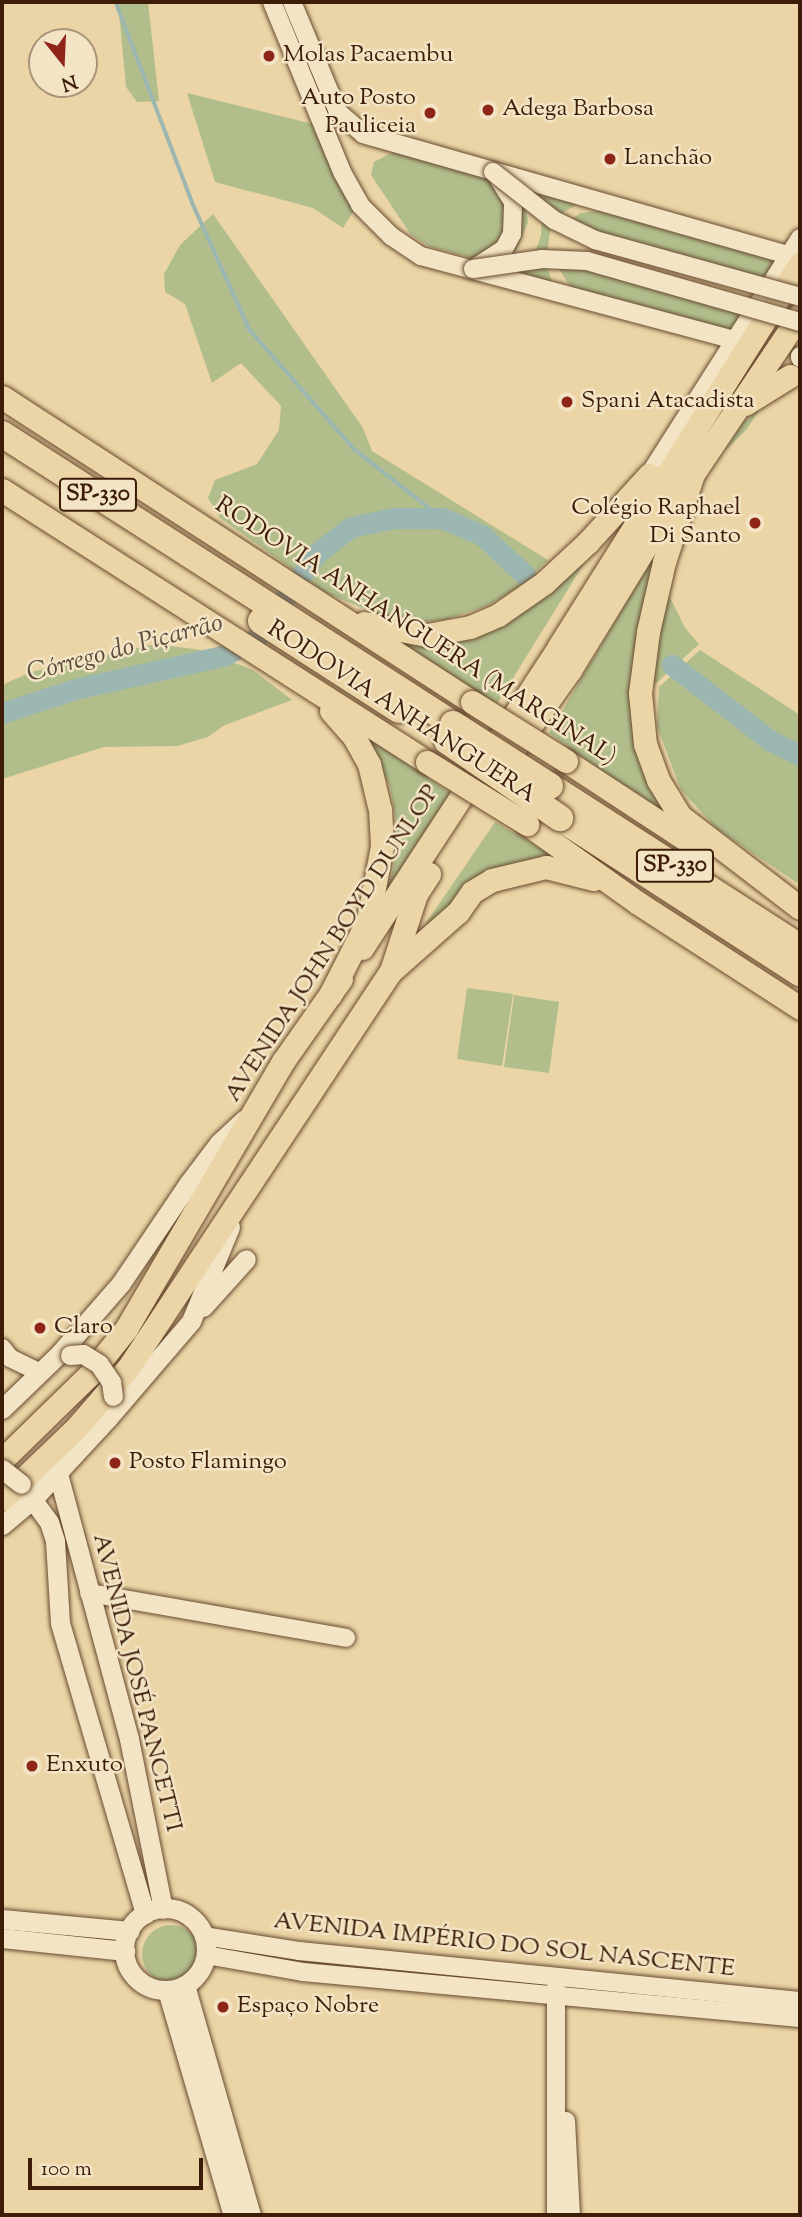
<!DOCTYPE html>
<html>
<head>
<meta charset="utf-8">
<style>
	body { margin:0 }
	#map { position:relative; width:802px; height:2217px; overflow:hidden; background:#ebd5a6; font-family:"Sorts Mill Goudy",serif }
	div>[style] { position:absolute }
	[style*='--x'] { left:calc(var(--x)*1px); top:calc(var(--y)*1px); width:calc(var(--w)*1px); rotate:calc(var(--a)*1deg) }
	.green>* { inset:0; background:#b1be8c }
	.round { border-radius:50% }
	.stream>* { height:3.5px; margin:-1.75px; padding:0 1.75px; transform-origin:1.75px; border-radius:1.75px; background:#9cb6b1 }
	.river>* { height:21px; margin:-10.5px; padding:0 10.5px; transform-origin:10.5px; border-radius:10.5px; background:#9cb6b1 }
	.roads { filter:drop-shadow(0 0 2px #684a30) drop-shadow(0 0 2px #684a30) }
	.tertiary>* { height:18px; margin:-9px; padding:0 9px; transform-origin:9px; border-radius:9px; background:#f2e4c5 }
	.secondary>* { height:19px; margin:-9.5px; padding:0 9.5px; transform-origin:9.5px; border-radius:9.5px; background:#f2e4c5 }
	.secondary>.ring { margin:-9.5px; padding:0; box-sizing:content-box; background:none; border:19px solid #f2e4c5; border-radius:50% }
	.primary>* { height:23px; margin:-11.5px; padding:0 11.5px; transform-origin:11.5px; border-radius:11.5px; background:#ebd5a6 }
	.trunk>* { height:23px; margin:-11.5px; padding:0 11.5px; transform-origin:11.5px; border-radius:11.5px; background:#ebd5a6 }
	.motorway>* { height:26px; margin:-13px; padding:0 13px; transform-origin:13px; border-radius:13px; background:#ebd5a6 }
	.bridges { filter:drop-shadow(0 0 2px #684a30) drop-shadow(0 0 2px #684a30) }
	.tertiary-bridge>* { height:18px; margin:-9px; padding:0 9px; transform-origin:9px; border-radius:9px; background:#f2e4c5 }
	.secondary-bridge>* { height:19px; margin:-9.5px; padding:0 9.5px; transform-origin:9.5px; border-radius:9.5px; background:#f2e4c5 }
	.trunk-bridge>* { height:23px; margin:-11.5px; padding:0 11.5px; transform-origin:11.5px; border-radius:11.5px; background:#ebd5a6 }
	.motorway-bridge>* { height:26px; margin:-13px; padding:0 13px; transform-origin:13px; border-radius:13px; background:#ebd5a6 }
	.dots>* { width:19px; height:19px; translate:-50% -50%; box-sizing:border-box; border:4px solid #f2e4c5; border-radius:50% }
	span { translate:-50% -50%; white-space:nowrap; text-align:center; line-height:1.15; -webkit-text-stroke:5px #f2e4c5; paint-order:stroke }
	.shield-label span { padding:2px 5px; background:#f2e4c5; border:2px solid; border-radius:5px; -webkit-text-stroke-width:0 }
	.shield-label { font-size:23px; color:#3d1c08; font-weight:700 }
	.poi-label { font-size:24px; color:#3d1c08 }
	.left { translate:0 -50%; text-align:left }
	.right { translate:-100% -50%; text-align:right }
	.street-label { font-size:24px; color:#3d1c08 }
	.water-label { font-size:26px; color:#5a4a3b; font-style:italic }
	.frame { position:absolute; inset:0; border:4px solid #3d1c08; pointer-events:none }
	.north { position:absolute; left:28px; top:28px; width:70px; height:70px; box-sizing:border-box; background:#f2e4c5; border:2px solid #aa9479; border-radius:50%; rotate:162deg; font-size:19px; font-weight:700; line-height:28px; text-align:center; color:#3d1c08 }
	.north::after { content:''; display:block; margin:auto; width:24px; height:32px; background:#8f2418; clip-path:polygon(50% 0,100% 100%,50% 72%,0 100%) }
	.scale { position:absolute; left:28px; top:2158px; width:175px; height:32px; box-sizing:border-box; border:4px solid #3d1c08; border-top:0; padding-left:9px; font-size:21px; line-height:24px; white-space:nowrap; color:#3d1c08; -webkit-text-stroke:5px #f2e4c5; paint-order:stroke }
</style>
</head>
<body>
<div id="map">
	<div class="green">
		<i style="clip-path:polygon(118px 2px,148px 2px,159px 101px,137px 102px,126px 87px)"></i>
		<i style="clip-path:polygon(187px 93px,317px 125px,356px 207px,343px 228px,313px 208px,215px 182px)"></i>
		<i style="clip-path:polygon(393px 152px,494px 178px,526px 208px,528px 222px,517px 249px,507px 258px,482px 260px,430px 247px,411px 235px,371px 175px,374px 162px)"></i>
		<i style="clip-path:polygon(533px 188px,581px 202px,556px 217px,550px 232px,546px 262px,552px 282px,509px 270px,536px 250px,541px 235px,542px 218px)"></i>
		<i style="clip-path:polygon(606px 210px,779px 260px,760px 284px,595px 238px,570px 221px,580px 213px)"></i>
		<i style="clip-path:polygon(213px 214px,363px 428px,372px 451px,548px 560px,519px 587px,487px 606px,444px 620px,399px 623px,326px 593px,220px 518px,208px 498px,215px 480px,257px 464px,279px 430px,281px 406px,241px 363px,212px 383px,185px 304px,165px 292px,164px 274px,180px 245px)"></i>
		<i style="clip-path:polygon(555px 262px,745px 309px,731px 330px,578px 290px,569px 285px)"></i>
		<i style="clip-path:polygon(762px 406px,747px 429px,726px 450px,740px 425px)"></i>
		<i style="clip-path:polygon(663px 541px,636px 696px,668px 818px,549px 733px)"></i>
		<i style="clip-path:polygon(588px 557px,497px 704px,395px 640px,526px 608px)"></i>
		<i style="clip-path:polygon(664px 585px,685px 628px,699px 644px,652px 687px)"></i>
		<i style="clip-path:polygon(155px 644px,201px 650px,253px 670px,292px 700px,223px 726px,208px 737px,177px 746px,104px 747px,2px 779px,2px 685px,31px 672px)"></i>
		<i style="clip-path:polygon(700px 650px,800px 715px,800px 885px,717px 829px,681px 790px,657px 726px,659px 687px)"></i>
		<i style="clip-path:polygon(366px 735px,451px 794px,386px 898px,397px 852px,396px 819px,390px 787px)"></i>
		<i style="clip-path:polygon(495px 822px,564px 862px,541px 862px,422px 929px)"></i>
		<i style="clip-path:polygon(467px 988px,513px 994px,502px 1066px,457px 1059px)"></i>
		<i style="clip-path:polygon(514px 995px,559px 1002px,549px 1073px,504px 1067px)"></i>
		<i class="round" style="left:142px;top:1925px;width:58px;height:58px"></i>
	</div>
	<div class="stream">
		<i style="--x:116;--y:2;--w:216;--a:69.1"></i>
		<i style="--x:193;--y:204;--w:138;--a:65.7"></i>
		<i style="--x:250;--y:330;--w:158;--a:48.8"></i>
		<i style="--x:354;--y:449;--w:112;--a:38.1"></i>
	</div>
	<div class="river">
		<i style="--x:672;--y:665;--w:125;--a:37.5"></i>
		<i style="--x:771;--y:741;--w:32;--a:26"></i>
		<i style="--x:2;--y:713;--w:77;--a:-18.2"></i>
		<i style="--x:75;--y:689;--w:152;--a:-12.6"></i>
		<i style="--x:223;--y:656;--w:36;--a:-27"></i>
		<i style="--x:255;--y:640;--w:107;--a:-54.5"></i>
		<i style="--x:317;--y:553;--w:43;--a:-37.4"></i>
		<i style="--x:351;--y:527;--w:44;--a:-11.8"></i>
		<i style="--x:394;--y:518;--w:48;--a:0"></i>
		<i style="--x:442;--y:518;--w:43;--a:23"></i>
		<i style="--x:482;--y:535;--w:59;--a:42.9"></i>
	</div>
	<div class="roads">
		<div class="tertiary">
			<i style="--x:272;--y:2;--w:184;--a:67.6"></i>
			<i style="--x:342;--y:172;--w:38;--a:61"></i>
			<i style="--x:360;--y:205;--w:44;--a:45"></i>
			<i style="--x:391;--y:236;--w:36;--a:34"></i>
			<i style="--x:421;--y:256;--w:325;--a:15"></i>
			<i style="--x:292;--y:2;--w:119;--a:67.3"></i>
			<i style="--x:338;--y:112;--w:33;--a:41"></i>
			<i style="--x:363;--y:134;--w:443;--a:15.9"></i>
			<i style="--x:476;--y:267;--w:33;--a:-33"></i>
			<i style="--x:504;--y:249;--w:17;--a:-62"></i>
			<i style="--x:512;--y:234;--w:32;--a:-88"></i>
			<i style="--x:513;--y:202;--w:28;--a:-122"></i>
			<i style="--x:800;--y:356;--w:2;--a:90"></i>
			<i style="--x:649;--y:475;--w:281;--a:-57.5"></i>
			<i style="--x:2;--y:1348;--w:13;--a:51"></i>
			<i style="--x:10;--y:1358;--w:32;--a:26"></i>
			<i style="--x:89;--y:1593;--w:261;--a:9.9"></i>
			<i style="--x:204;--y:1936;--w:96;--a:9"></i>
			<i style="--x:299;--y:1951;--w:503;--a:5.7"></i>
			<i style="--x:206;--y:1955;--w:98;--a:9.9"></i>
			<i style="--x:303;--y:1972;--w:499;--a:5.3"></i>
			<i style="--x:556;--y:1988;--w:227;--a:90"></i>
			<i style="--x:566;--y:2121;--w:94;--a:87"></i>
		</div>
		<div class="secondary">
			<i style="--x:203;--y:1307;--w:64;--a:-48.1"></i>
			<i style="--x:2;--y:1409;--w:81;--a:-44"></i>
			<i style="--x:60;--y:1353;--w:93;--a:-48.9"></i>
			<i style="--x:121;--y:1283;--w:120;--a:-55.9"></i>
			<i style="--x:188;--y:1184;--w:51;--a:-52.9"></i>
			<i style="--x:219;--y:1143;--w:35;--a:-43"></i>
			<i style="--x:57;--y:1470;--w:278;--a:75"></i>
			<i style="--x:129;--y:1739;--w:173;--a:78.7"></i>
			<i style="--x:21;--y:1484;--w:47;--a:53.6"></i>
			<i style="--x:49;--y:1522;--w:20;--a:72"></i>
			<i style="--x:55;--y:1541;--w:82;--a:86.5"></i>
			<i style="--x:60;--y:1623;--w:303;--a:73.7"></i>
			<i style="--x:2;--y:1525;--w:42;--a:-40.2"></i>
			<i style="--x:34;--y:1498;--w:109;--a:-47.2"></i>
			<i style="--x:108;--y:1418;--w:128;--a:-49.4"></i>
			<i style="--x:191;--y:1321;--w:102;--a:-67.5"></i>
			<i class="ring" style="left:124px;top:1908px;width:63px;height:63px"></i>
			<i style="--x:2;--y:1919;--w:128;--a:5.4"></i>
			<i style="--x:2;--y:1938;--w:124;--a:6"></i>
			<i style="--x:185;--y:1985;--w:239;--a:74"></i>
			<i style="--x:167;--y:1990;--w:234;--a:73.7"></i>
		</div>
		<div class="primary">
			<i style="--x:745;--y:404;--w:53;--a:-31.9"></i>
			<i style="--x:497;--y:773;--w:126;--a:-54.7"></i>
			<i style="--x:570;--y:670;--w:172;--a:-58.5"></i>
			<i style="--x:660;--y:523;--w:251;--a:-56.1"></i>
			<i style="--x:362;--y:948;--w:358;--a:-56.8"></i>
			<i style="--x:558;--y:648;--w:455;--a:-57.8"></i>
			<i style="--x:2;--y:1460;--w:122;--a:-44.3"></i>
			<i style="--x:89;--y:1375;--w:59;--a:-51.2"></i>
			<i style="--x:126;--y:1329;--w:312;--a:-59.6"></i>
			<i style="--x:284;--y:1060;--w:99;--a:-54.9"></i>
			<i style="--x:2;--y:1499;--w:104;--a:-43.8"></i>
			<i style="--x:77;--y:1427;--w:78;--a:-49.2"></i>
			<i style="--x:128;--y:1368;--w:476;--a:-56.5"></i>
			<i style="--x:391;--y:971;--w:81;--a:-72"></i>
			<i style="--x:416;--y:894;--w:24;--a:-57"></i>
		</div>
		<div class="trunk">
			<i style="--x:2;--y:397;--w:560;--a:32.98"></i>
			<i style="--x:694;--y:471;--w:96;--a:108.2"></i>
			<i style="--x:664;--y:562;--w:72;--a:102.9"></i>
			<i style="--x:648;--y:632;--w:62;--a:97.5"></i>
			<i style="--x:640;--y:693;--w:51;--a:84.4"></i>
			<i style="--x:645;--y:744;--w:38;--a:70"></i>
			<i style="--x:658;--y:780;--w:42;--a:58.6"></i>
			<i style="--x:680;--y:816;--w:151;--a:37.5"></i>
			<i style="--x:2;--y:490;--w:505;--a:32.62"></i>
			<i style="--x:364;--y:623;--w:64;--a:10.8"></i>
			<i style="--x:427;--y:635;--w:44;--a:-10.5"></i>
			<i style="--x:470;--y:627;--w:30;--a:-23"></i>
			<i style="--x:498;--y:615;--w:56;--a:-34.8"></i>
			<i style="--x:544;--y:583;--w:60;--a:-43"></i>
			<i style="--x:588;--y:542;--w:91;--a:-47.7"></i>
			<i style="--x:566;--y:761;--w:159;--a:33.2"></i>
			<i style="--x:527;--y:824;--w:136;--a:35.4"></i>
			<i style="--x:638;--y:903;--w:193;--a:32.9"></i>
			<i style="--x:391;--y:971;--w:89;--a:-41.4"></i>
			<i style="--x:458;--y:912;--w:24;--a:-55"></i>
			<i style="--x:472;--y:892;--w:23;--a:-31"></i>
			<i style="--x:492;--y:880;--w:56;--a:-13.5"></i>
			<i style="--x:546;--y:867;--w:49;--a:14.3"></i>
			<i style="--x:330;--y:995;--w:84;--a:-63.1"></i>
			<i style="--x:368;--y:920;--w:75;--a:-79.3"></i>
			<i style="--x:382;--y:846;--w:36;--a:-93"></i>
			<i style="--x:380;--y:810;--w:47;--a:-103.4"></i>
			<i style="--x:369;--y:764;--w:31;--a:-119"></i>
			<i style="--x:354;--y:737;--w:35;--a:-131"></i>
		</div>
		<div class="motorway">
			<i style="--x:2;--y:434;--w:536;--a:32.74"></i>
			<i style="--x:261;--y:621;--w:164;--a:32.8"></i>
			<i style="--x:550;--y:786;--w:297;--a:32.8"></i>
			<i style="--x:560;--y:818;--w:286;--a:32.9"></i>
		</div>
	</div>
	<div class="bridges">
		<div class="tertiary-bridge">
			<i style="--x:493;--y:172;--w:78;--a:38.2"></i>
			<i style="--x:554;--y:220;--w:46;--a:26"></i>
			<i style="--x:595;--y:240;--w:213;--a:15.5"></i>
			<i style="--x:473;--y:269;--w:70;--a:-8.2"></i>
			<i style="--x:542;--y:259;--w:45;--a:2.5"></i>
			<i style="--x:587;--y:261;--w:222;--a:16"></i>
		</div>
		<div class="secondary-bridge">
			<i style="--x:70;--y:1355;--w:13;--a:-4"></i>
			<i style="--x:83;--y:1354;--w:19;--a:32"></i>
			<i style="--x:99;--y:1364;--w:22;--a:56"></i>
			<i style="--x:111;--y:1382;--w:14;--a:82"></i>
			<i style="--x:2;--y:1469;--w:24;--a:38"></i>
		</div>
		<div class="trunk-bridge">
			<i style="--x:472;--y:702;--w:111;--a:32.1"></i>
			<i style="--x:427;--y:762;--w:118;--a:31.8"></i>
		</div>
		<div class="motorway-bridge">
			<i style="--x:453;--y:724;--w:115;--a:32.6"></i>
			<i style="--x:447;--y:741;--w:137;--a:34.3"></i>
		</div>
	</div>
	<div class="dots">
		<i style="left:269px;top:56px;background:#8f2418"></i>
		<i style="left:488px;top:110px;background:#8f2418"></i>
		<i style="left:430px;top:113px;background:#8f2418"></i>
		<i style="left:610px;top:159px;background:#8f2418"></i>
		<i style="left:567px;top:402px;background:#8f2418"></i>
		<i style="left:755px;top:523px;background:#8f2418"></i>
		<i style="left:40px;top:1328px;background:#8f2418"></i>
		<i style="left:115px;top:1463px;background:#8f2418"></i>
		<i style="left:32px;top:1766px;background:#8f2418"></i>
		<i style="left:223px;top:2007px;background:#8f2418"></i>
	</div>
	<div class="shield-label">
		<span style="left:98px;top:495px">SP-330</span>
		<span style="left:675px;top:866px">SP-330</span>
	</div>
	<div class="poi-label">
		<span class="left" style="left:283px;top:56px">Molas Pacaembu</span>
		<span class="right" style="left:416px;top:113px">Auto Posto<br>Pauliceia</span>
		<span class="left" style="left:502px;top:110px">Adega Barbosa</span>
		<span class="left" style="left:624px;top:159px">Lanchão</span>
		<span class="left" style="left:581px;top:402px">Spani Atacadista</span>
		<span class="right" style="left:741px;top:523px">Colégio Raphael<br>Di Santo</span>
		<span class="left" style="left:54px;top:1328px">Claro</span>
		<span class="left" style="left:129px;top:1463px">Posto Flamingo</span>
		<span class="left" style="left:46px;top:1766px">Enxuto</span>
		<span class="left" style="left:237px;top:2007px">Espaço Nobre</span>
	</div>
	<div class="street-label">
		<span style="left:415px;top:632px;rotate:33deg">RODOVIA ANHANGUERA (MARGINAL)</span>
		<span style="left:401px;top:713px;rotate:33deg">RODOVIA ANHANGUERA</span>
		<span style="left:333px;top:944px;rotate:-57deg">AVENIDA JOHN BOYD DUNLOP</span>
		<span style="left:136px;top:1683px;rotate:76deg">AVENIDA JOSÉ PANCETTI</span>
		<span style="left:504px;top:1946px;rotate:6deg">AVENIDA IMPÉRIO DO SOL NASCENTE</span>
	</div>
	<div class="water-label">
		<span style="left:125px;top:649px;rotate:-15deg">Córrego do Piçarrão</span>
	</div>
	<div class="frame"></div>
	<div class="north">N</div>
	<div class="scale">100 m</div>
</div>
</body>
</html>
